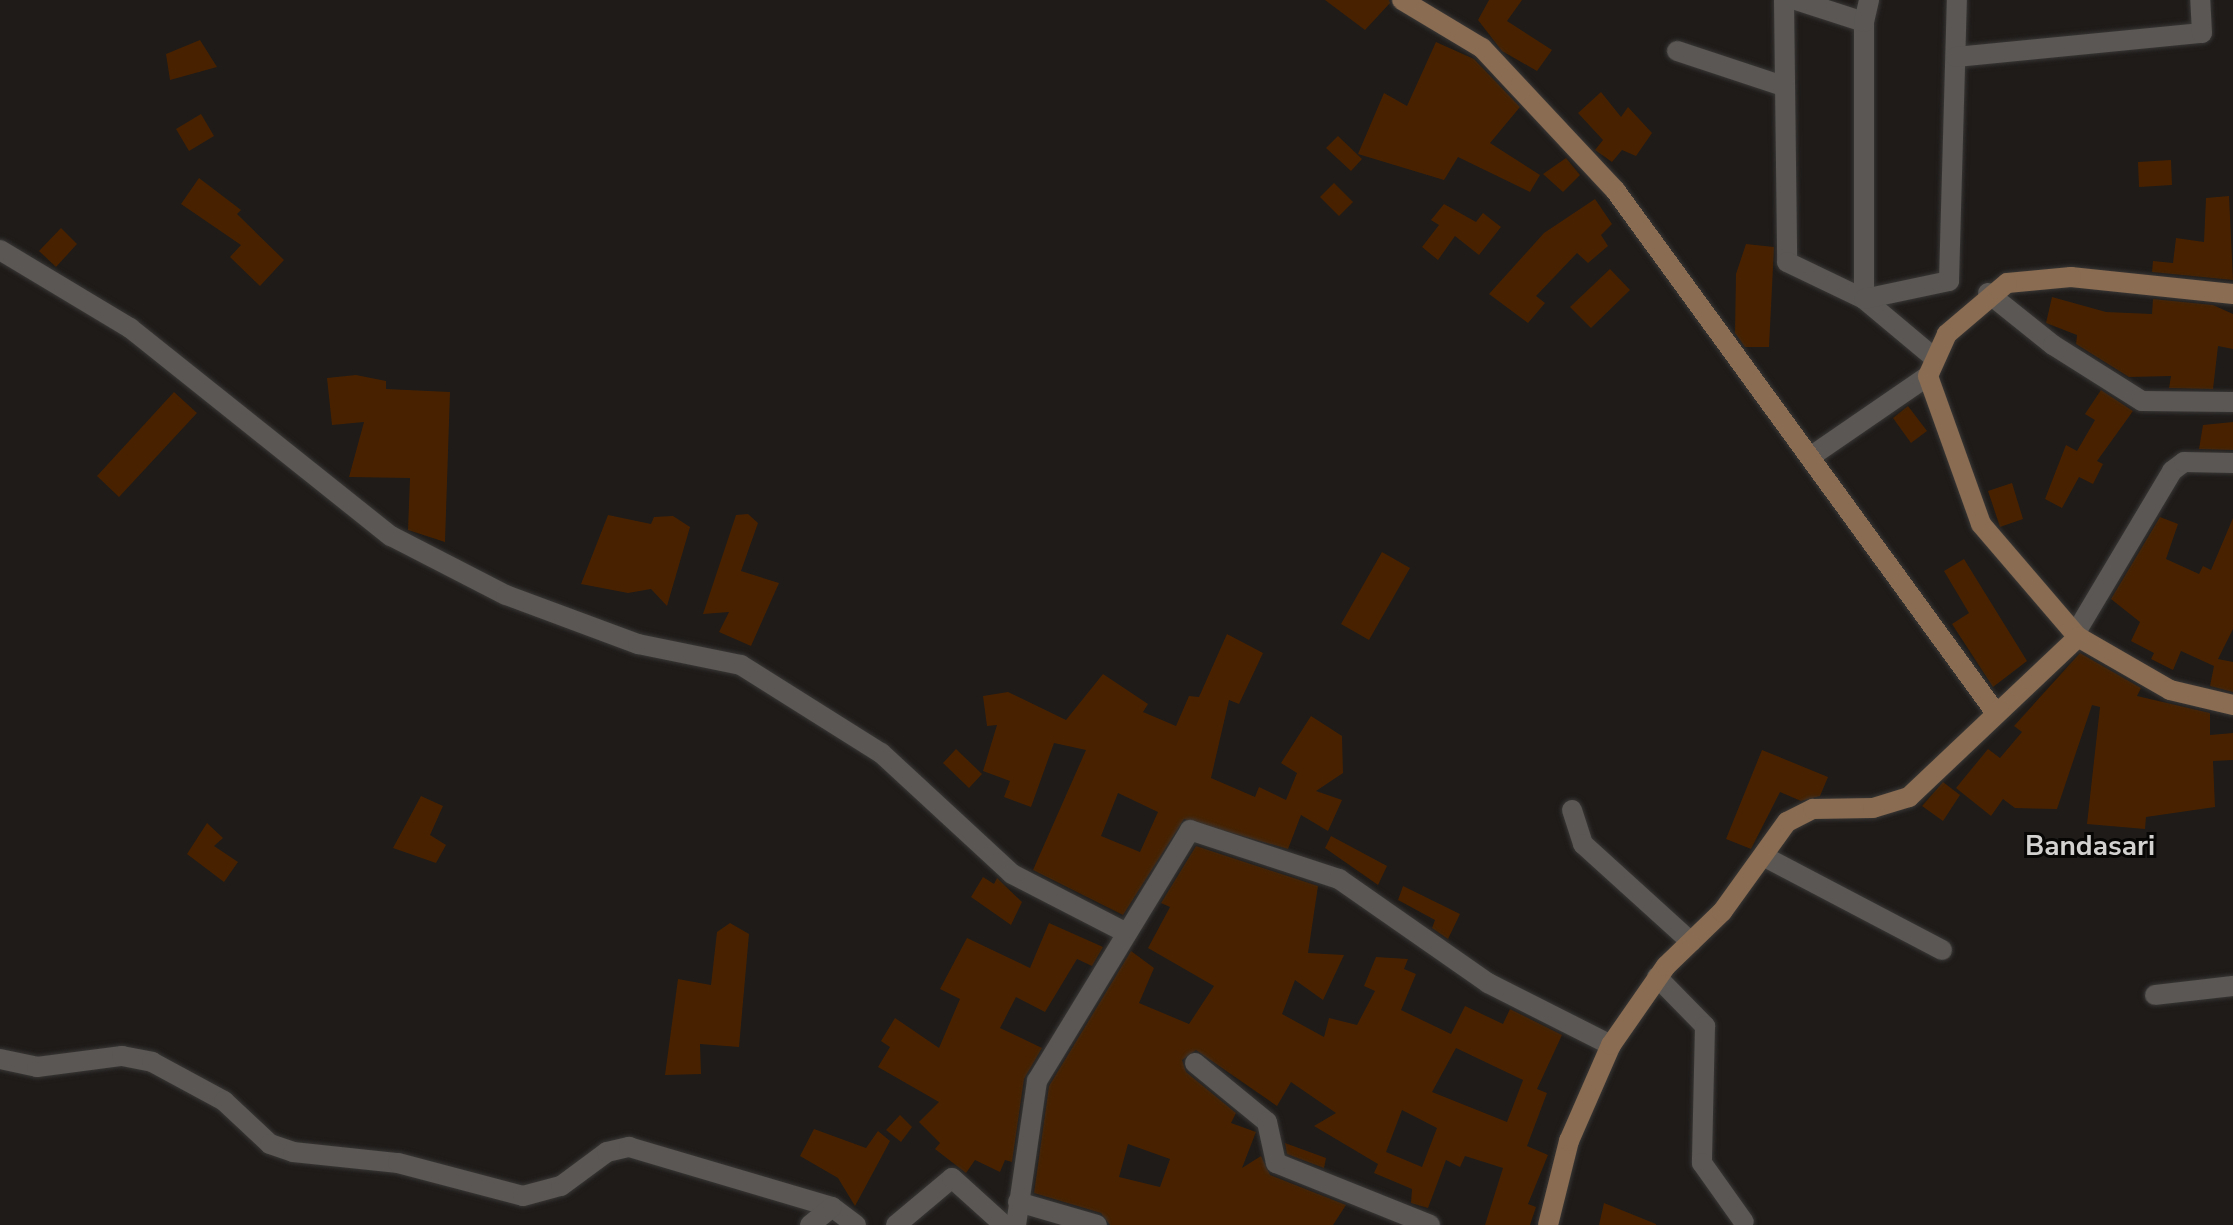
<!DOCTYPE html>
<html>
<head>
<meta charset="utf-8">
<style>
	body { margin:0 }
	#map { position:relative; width:2233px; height:1225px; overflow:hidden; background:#1e1b19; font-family:"Nunito Sans",sans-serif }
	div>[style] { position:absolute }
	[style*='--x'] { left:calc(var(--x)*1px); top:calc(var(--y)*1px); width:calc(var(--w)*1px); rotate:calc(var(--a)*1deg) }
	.building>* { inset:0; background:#482200 }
	.roads { filter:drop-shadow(0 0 2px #393736) drop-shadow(0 0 2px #393736) }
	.street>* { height:20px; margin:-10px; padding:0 10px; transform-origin:10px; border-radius:10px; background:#5a5754 }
	.secondary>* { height:20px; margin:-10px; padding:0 10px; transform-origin:10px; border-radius:10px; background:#896c52 }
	span { translate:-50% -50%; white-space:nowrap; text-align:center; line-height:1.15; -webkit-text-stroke:6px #070605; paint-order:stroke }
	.quarter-label { font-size:28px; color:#d3d1d0; font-weight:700 }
</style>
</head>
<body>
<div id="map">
	<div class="building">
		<i style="clip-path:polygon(1325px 0,1389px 0,1390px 3px,1365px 30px)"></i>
		<i style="clip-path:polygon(1489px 0,1522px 0,1507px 21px,1552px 50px,1537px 71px,1502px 51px,1478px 20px)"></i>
		<i style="clip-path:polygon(200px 40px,217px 67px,170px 80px,166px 54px)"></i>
		<i style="clip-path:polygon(1436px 42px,1474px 59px,1520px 107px,1490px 143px,1540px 175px,1530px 192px,1458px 157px,1444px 180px,1358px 154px,1384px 93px,1407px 106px)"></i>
		<i style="clip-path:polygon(1601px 92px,1621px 117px,1628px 107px,1652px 133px,1636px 156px,1622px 150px,1612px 162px,1595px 150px,1603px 140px,1578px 113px)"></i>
		<i style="clip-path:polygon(201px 114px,214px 136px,189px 151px,176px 129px)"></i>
		<i style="clip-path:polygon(1338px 136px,1362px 159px,1351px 171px,1326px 148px)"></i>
		<i style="clip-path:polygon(1566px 158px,1580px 175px,1563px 192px,1543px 174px)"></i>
		<i style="clip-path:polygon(2171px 160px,2172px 185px,2139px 187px,2138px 162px)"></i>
		<i style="clip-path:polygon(199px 178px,241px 210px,237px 214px,284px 260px,260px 286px,230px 257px,241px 245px,181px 204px)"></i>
		<i style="clip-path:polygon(1334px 183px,1353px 202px,1339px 216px,1320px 197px)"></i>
		<i style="clip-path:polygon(2229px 196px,2233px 280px,2152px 272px,2153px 261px,2173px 263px,2176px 238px,2204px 242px,2206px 198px)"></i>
		<i style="clip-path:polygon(1595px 199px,1612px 224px,1601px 235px,1608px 246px,1588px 263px,1577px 253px,1536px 296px,1545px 303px,1528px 323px,1489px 294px,1544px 233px)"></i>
		<i style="clip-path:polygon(1444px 204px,1476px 222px,1483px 213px,1501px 227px,1479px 255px,1455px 236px,1438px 260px,1422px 247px,1439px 225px,1431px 220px)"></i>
		<i style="clip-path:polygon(61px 228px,77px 244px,56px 267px,39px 251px)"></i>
		<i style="clip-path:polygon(1746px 244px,1774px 247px,1769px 347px,1745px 347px,1735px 333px,1736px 274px)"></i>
		<i style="clip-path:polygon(1610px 269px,1630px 290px,1591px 328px,1570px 307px)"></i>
		<i style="clip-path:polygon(2052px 297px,2106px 312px,2152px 314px,2153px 299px,2213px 305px,2233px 314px,2233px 349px,2218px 346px,2213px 389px,2169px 388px,2171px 376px,2129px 377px,2076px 344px,2077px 335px,2046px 323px)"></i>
		<i style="clip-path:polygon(356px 375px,386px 381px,386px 389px,450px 392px,445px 542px,408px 530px,410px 478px,349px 477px,364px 422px,332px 425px,327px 378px)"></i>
		<i style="clip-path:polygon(2101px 390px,2133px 411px,2097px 461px,2103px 464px,2093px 484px,2079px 477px,2062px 508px,2045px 499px,2066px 445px,2077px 451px,2095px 420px,2085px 414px)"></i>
		<i style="clip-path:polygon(174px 392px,197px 413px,119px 497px,97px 476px)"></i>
		<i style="clip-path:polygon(1908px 406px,1927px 431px,1911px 443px,1893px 418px)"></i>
		<i style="clip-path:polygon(2233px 422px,2233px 450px,2199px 449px,2203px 425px)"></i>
		<i style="clip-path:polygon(2012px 483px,2023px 519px,2000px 527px,1988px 491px)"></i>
		<i style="clip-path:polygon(748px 514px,758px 523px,741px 571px,779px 583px,751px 646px,719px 632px,729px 612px,703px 614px,736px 515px)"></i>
		<i style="clip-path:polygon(608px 515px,651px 524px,654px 517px,673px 516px,690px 527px,667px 606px,651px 589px,628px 593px,581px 584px)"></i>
		<i style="clip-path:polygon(2160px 517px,2178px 524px,2166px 559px,2199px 574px,2203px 566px,2211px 570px,2233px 518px,2233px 629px,2218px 659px,2233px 662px,2233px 692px,2210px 686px,2214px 666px,2181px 651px,2173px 670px,2151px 659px,2154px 653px,2131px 641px,2140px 622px,2111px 599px)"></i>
		<i style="clip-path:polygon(1382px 552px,1410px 568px,1369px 640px,1341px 624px)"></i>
		<i style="clip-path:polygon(1964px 559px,2027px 661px,1993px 687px,1952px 624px,1969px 613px,1944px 571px)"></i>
		<i style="clip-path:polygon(evenodd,1227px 634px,1263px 653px,1239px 704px,1229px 700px,1211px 778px,1255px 797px,1259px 787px,1286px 800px,1297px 773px,1281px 763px,1311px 716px,1342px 736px,1343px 773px,1316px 791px,1342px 800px,1328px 831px,1301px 815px,1288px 849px,1184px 819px,1123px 915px,1033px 870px,1086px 750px,1054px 743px,1031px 807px,1004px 797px,1010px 781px,983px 771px,997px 725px,987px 726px,983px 696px,1008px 692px,1066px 720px,1103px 674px,1148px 704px,1143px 712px,1176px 726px,1189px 696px,1199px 697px,1227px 634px,1118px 793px,1158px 812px,1140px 852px,1101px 836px,1118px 793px)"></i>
		<i style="clip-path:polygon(2080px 653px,2141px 688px,2137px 696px,2210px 713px,2210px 735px,2233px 733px,2233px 760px,2213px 761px,2215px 807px,2146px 817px,2145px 829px,2087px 824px,2100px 707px,2092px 705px,2057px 809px,2015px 808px,2003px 799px,1991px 816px,1956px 788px,1988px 749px,2000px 758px,2022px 732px,2014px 726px)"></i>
		<i style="clip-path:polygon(956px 749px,982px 774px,969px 788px,943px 763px)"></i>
		<i style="clip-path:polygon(1762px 750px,1828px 777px,1820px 796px,1801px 801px,1780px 792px,1751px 849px,1726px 839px)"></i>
		<i style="clip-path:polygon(1943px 782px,1960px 795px,1943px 821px,1922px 806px)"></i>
		<i style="clip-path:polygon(421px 796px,443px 806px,430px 835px,446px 845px,436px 863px,393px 848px)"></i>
		<i style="clip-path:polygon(207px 823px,223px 838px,214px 846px,238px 862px,224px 882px,187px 854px)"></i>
		<i style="clip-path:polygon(1331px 836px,1387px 866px,1378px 885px,1325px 848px)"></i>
		<i style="clip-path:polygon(evenodd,1196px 846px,1318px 886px,1308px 953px,1344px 955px,1323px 1000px,1295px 980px,1282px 1014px,1324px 1037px,1329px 1018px,1357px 1025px,1375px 991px,1364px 986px,1376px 957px,1408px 959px,1404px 969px,1416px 974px,1401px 1010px,1451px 1034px,1465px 1006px,1503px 1024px,1510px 1009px,1562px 1035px,1537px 1089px,1547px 1093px,1527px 1146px,1548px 1155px,1528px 1204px,1536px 1207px,1530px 1225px,1485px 1225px,1503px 1168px,1465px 1156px,1460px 1167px,1446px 1160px,1428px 1208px,1411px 1203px,1412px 1189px,1374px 1173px,1378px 1164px,1314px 1126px,1336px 1113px,1291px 1082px,1277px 1106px,1196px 1050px,1182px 1060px,1186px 1072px,1236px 1113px,1231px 1123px,1256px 1132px,1242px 1168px,1261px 1156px,1270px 1175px,1346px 1205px,1333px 1225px,1110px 1225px,1101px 1213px,1034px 1193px,1049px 1086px,1131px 951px,1154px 968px,1139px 1003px,1189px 1024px,1214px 986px,1148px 948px,1170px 907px,1161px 903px,1196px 846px,1456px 1048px,1523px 1080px,1507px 1122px,1432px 1092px,1456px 1048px,1196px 846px,1402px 1110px,1437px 1128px,1422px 1167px,1386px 1152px,1402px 1110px,1196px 846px,1128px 1144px,1170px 1159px,1160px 1187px,1119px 1177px,1128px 1144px)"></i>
		<i style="clip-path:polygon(983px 877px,994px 884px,997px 878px,1022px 902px,1011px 925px,971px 897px)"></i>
		<i style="clip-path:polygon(1403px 886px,1460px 914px,1448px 939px,1432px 928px,1435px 920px,1398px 900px)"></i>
		<i style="clip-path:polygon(730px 923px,749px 934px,739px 1047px,700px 1044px,701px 1074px,665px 1075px,678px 979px,711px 985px,717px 932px)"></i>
		<i style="clip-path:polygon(1049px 923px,1103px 947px,1092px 966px,1077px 959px,1045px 1012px,1016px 997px,1000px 1028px,1042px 1048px,1024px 1079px,1012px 1162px,1005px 1160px,1000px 1172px,975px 1160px,966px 1173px,935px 1149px,940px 1143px,919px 1122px,939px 1102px,878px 1067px,890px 1047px,881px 1041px,895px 1018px,939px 1048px,960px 999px,940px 989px,967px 938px,1030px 968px)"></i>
		<i style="clip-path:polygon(900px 1115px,912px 1127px,901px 1142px,886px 1130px)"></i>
		<i style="clip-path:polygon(814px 1129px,866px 1148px,878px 1131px,890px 1141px,855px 1206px,838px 1178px,800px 1156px)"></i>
		<i style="clip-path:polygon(1285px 1143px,1326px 1158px,1324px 1168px,1287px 1154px)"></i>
		<i style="clip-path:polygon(1604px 1203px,1656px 1224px,1656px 1225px,1599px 1225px)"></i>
	</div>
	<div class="roads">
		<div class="street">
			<i style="--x:1784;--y:0;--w:262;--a:89.3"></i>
			<i style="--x:1787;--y:262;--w:85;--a:25.7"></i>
			<i style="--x:1864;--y:299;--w:87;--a:39.9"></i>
			<i style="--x:1796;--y:0;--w:71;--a:17.9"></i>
			<i style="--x:1864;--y:22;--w:277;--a:90"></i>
			<i style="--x:1864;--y:299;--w:87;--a:-12"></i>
			<i style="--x:1949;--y:281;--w:281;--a:-88.4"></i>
			<i style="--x:1864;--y:22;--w:23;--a:-77"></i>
			<i style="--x:1677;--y:51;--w:112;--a:18.3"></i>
			<i style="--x:1956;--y:57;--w:247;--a:-5.6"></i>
			<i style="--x:2202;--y:33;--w:33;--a:-93"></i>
			<i style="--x:0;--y:250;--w:152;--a:31"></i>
			<i style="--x:130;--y:328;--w:334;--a:38.6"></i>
			<i style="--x:391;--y:536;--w:129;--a:27.2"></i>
			<i style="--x:506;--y:595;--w:141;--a:20.4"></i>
			<i style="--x:638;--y:644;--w:105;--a:11.5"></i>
			<i style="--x:741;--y:665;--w:165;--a:32.2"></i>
			<i style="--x:881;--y:753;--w:178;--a:42.7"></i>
			<i style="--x:1012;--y:874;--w:129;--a:27.2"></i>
			<i style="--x:1988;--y:293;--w:83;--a:38.7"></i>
			<i style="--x:2053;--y:345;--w:105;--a:32.2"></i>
			<i style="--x:2142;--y:401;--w:91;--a:0.6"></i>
			<i style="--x:1810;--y:457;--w:143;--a:-34.5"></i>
			<i style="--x:2075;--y:634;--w:190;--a:-59.2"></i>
			<i style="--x:2172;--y:471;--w:15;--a:-37"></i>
			<i style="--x:2184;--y:462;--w:49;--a:1.2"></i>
			<i style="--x:1572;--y:810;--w:36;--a:72"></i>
			<i style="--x:1583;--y:844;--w:146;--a:42.2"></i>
			<i style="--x:1765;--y:857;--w:200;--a:27.7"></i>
			<i style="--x:1657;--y:977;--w:69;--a:45.6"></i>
			<i style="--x:1705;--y:1026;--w:137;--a:91.3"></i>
			<i style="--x:1702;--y:1163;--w:72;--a:54.6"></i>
			<i style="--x:2155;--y:995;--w:79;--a:-6.6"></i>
			<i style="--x:0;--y:1059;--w:38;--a:12"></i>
			<i style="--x:37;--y:1067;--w:86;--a:-7.4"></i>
			<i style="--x:122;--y:1056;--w:31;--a:11"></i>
			<i style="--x:152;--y:1062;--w:82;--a:28.4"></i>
			<i style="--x:224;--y:1101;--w:63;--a:43.1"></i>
			<i style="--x:270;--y:1144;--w:24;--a:19"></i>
			<i style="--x:293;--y:1152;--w:106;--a:6"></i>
			<i style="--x:398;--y:1163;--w:129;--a:14.8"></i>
			<i style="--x:523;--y:1196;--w:39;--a:-15"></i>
			<i style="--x:561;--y:1186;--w:57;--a:-36.5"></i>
			<i style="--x:607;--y:1152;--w:23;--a:-13"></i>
			<i style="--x:629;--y:1147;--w:212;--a:16.5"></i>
			<i style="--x:832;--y:1207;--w:30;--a:37"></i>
			<i style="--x:1195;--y:1063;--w:93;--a:39.3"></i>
			<i style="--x:1267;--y:1122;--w:42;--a:77.6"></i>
			<i style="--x:1276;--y:1163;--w:166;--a:21.9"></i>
			<i style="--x:1018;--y:1202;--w:82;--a:16.2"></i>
			<i style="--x:810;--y:1225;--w:28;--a:-39"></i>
			<i style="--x:896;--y:1225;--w:73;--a:-40"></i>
			<i style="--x:952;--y:1178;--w:70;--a:42.1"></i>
			<i style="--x:1016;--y:1225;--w:146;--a:-81.7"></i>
			<i style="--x:1037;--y:1081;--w:294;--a:-58.6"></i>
			<i style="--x:1190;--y:830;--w:157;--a:18.2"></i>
			<i style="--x:1339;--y:879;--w:182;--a:34.9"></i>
			<i style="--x:1488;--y:983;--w:138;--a:26.8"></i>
		</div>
		<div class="secondary">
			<i style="--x:1402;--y:0;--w:93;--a:31"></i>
			<i style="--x:1482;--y:48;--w:195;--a:46.9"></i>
			<i style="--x:1615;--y:190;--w:647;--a:53.93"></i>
			<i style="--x:2233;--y:294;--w:163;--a:-174"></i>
			<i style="--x:2071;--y:277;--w:64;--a:174.6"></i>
			<i style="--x:2007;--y:283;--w:79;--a:139.6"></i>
			<i style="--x:1947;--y:334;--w:46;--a:114.3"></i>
			<i style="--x:1928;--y:376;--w:157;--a:70.3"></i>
			<i style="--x:1981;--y:524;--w:149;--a:49.4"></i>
			<i style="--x:2078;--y:637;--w:106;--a:29.9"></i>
			<i style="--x:2170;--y:690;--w:65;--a:13.4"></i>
			<i style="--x:1548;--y:1225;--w:87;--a:-76"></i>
			<i style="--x:1569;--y:1141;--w:105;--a:-66.4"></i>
			<i style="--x:1611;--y:1045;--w:96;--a:-55.2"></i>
			<i style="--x:1666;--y:966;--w:78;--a:-44"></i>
			<i style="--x:1722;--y:912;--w:111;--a:-54.2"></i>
			<i style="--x:1787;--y:822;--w:29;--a:-27"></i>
			<i style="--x:1813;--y:809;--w:60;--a:-1"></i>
			<i style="--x:1873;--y:808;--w:38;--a:-17"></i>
			<i style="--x:1909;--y:797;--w:233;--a:-43.4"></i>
		</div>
	</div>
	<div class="quarter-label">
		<span style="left:2090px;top:846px">Bandasari</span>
	</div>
</div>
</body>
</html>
